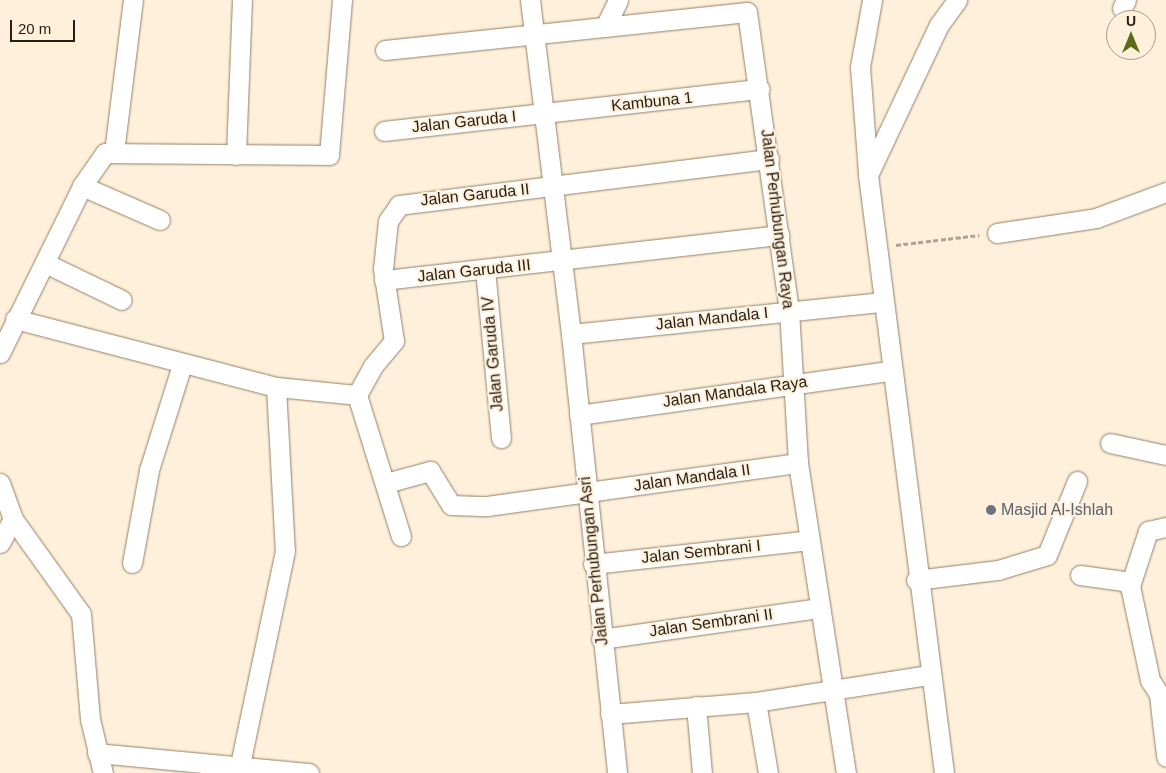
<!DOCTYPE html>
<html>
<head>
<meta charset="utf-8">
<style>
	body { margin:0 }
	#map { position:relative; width:1166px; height:773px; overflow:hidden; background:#fff0db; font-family:Arial,sans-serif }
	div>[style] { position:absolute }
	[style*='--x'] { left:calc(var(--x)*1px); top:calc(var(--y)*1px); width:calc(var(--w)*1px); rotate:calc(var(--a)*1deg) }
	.path>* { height:3px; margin-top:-1.5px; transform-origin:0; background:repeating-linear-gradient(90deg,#aea292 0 5px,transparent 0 7.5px) }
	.roads { filter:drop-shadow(0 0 1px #918068) drop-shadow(0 0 1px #918068) }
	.street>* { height:19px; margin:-9.5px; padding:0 9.5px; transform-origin:9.5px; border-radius:9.5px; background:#fff }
	.dots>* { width:14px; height:14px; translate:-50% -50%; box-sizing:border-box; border:2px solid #fff0db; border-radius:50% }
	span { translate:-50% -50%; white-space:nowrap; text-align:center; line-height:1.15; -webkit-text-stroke:4px #fff0db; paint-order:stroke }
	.street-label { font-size:16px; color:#251e15 }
	.worship-label { font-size:16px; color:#5b616d }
	.left { translate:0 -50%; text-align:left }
	.north { position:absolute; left:1106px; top:10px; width:50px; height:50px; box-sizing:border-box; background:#fff0db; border:1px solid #a89c8c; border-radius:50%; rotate:0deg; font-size:14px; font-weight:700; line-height:20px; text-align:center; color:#251e15 }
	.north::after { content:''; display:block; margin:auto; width:18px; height:22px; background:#5b6b17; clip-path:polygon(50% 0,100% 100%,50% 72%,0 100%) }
	.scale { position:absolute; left:10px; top:20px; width:65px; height:22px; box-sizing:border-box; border:2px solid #251e15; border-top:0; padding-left:6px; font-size:15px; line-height:18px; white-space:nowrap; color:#251e15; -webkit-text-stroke:4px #fff0db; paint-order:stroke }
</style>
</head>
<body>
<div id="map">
	<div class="path">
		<i style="--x:896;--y:245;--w:84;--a:-6.9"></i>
	</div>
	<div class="roads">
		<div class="street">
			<i style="--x:530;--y:0;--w:337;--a:83"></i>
			<i style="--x:571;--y:334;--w:441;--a:84"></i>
			<i style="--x:1122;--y:8;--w:9;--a:-63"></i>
			<i style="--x:605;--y:27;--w:30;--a:-64"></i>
			<i style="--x:385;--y:50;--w:364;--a:-6"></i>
			<i style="--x:747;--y:12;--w:301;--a:82"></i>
			<i style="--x:789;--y:310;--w:153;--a:86.6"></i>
			<i style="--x:798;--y:463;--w:314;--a:81.2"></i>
			<i style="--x:384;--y:131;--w:378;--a:-6.4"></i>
			<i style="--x:114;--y:152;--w:153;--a:-82.9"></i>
			<i style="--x:236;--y:155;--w:155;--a:-87.8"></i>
			<i style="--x:868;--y:173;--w:106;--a:-94.3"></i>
			<i style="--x:860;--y:67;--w:68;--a:-79.8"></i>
			<i style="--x:82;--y:186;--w:85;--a:23.6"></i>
			<i style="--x:997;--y:233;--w:100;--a:-8.6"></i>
			<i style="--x:1096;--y:218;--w:75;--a:-20.4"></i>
			<i style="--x:45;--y:263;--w:85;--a:25.7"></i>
			<i style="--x:485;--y:269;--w:170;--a:84.6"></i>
			<i style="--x:384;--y:280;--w:398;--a:-6.5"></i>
			<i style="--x:15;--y:319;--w:270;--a:14.6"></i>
			<i style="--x:276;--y:387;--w:164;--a:86.9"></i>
			<i style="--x:285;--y:551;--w:219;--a:101.9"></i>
			<i style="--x:571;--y:334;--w:313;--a:-5.9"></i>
			<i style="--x:0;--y:353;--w:186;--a:-63.8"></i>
			<i style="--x:82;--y:186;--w:40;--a:-55.1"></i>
			<i style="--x:105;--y:153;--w:224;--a:0.5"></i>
			<i style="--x:329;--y:155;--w:156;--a:-85.2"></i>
			<i style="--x:276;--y:387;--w:81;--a:5.6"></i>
			<i style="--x:357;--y:395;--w:148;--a:72.7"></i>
			<i style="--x:357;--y:395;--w:33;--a:-61"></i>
			<i style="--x:373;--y:366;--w:33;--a:-50"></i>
			<i style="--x:394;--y:341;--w:73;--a:-98.7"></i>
			<i style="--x:383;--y:269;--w:48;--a:-84.1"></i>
			<i style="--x:388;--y:221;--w:19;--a:-55"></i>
			<i style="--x:399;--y:205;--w:373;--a:-7.1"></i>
			<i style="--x:579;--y:415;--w:314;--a:-8.1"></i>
			<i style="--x:1110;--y:443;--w:57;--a:12.1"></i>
			<i style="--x:0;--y:483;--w:38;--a:70"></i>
			<i style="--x:13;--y:519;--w:117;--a:54.4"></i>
			<i style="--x:81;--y:614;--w:105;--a:85.1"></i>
			<i style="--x:90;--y:719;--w:56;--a:76.5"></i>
			<i style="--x:386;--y:483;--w:46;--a:-15.3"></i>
			<i style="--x:430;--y:471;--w:40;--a:58"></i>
			<i style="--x:451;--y:505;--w:36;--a:2"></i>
			<i style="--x:487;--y:506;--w:314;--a:-7.9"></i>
			<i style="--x:0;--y:543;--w:27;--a:-62"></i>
			<i style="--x:132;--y:563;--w:95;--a:-79.6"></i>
			<i style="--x:149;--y:470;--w:110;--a:-72.6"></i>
			<i style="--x:593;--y:564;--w:218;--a:-6.3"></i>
			<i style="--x:1080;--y:575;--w:44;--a:7.8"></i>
			<i style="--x:1124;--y:581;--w:8;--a:40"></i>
			<i style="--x:916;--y:580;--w:83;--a:-7"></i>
			<i style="--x:998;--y:570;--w:51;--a:-17"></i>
			<i style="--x:1047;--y:555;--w:80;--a:-67.9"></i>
			<i style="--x:601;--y:639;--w:221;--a:-8.1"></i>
			<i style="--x:756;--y:702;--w:72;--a:80.4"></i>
			<i style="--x:696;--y:706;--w:67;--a:84.9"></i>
			<i style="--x:610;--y:714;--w:146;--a:-4.7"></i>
			<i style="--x:756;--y:702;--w:174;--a:-8.9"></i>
			<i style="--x:1166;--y:721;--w:4;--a:166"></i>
			<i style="--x:1162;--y:722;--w:35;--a:83"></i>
			<i style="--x:1162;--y:722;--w:28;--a:-96"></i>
			<i style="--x:1159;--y:694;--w:17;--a:-123"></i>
			<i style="--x:1150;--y:680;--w:96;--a:-102"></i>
			<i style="--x:1130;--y:586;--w:58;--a:-71.9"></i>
			<i style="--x:1148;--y:531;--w:18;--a:-13"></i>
			<i style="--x:97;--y:753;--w:213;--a:5.4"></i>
			<i style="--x:944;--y:773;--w:603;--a:-97.24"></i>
			<i style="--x:868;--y:175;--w:166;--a:-64.7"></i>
			<i style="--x:939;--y:25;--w:31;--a:-54"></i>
		</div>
	</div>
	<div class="dots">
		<i style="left:991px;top:510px;background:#6b7280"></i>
	</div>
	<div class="street-label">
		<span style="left:652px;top:102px;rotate:-6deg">Kambuna 1</span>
		<span style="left:464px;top:122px;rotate:-6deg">Jalan Garuda I</span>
		<span style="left:475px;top:195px;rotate:-6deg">Jalan Garuda II</span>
		<span style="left:777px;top:219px;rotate:83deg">Jalan Perhubungan Raya</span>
		<span style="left:474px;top:271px;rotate:-6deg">Jalan Garuda III</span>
		<span style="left:712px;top:319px;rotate:-6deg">Jalan Mandala I</span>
		<span style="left:493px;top:354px;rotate:-95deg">Jalan Garuda IV</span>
		<span style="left:735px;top:392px;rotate:-8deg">Jalan Mandala Raya</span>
		<span style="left:692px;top:478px;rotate:-8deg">Jalan Mandala II</span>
		<span style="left:701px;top:552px;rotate:-6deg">Jalan Sembrani I</span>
		<span style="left:594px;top:561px;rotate:-96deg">Jalan Perhubungan Asri</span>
		<span style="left:711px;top:623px;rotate:-8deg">Jalan Sembrani II</span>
	</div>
	<div class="worship-label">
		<span class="left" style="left:1001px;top:510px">Masjid Al-Ishlah</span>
	</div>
	<div class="north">U</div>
	<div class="scale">20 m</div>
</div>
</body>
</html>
